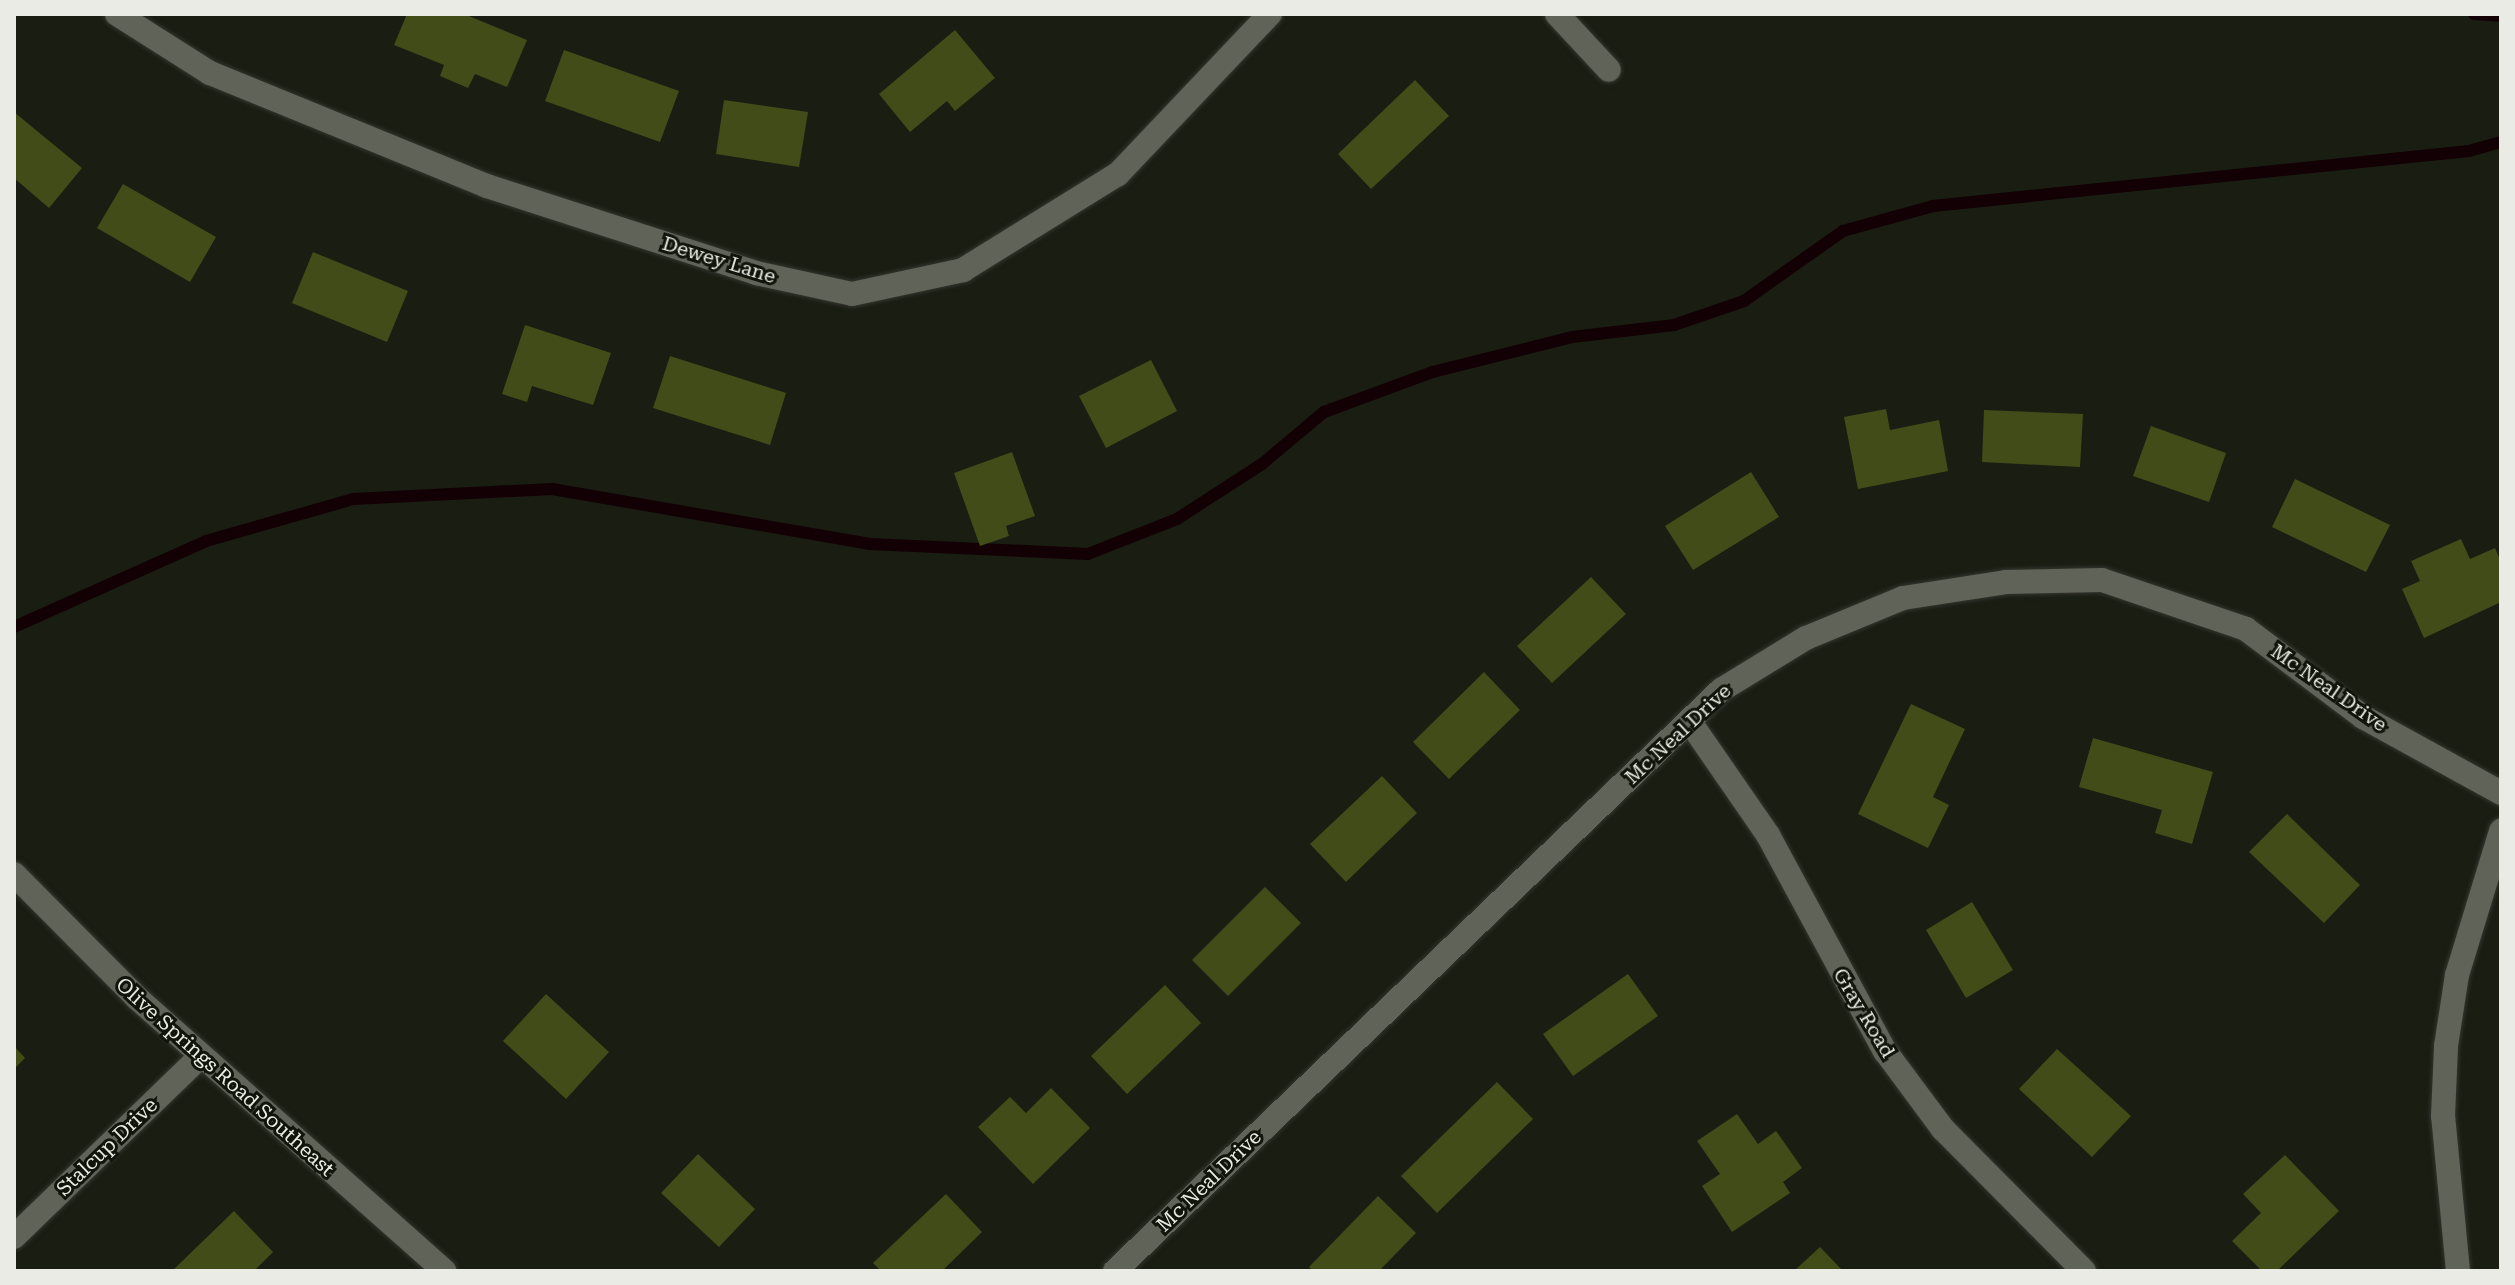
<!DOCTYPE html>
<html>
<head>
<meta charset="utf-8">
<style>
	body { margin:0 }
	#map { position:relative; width:2515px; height:1285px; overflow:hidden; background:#1a1d12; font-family:"Roboto Serif",serif }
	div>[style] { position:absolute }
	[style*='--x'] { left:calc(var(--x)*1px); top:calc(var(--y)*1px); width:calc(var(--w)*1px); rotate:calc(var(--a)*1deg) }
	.stream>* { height:12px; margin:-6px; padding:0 6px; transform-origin:6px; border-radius:6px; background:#130005 }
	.building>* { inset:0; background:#424c18 }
	.roads { filter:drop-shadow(0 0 2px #34352f) drop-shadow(0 0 2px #34352f) }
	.minor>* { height:24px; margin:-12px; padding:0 12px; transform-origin:12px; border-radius:12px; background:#606357 }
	span { translate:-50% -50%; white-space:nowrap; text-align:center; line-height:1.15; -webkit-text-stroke:6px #11140a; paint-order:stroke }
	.street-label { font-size:20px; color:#eaebe4 }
	.frame { position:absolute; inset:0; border:16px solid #eaebe4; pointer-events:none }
</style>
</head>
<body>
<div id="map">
	<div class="stream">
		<i style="--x:2474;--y:14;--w:27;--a:4"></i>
		<i style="--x:14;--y:627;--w:210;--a:-24.1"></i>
		<i style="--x:206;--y:541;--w:153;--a:-15.9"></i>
		<i style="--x:353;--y:499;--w:199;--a:-2.9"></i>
		<i style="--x:552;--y:489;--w:323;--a:9.8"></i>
		<i style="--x:870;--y:544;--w:218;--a:2.6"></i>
		<i style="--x:1088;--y:554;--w:96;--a:-21.5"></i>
		<i style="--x:1177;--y:519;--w:101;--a:-32.9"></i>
		<i style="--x:1262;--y:464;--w:81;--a:-40"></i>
		<i style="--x:1324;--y:412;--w:116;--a:-20.2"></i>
		<i style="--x:1433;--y:372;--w:143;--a:-14.1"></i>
		<i style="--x:1572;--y:337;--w:103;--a:-6.7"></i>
		<i style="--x:1674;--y:325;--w:74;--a:-18.9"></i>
		<i style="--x:1744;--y:301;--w:121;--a:-35.3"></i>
		<i style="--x:1843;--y:231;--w:93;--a:-15.5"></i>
		<i style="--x:1933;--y:206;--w:539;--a:-5.86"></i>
		<i style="--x:2469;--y:151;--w:33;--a:-16"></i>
	</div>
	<div class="building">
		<i style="clip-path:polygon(407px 14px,464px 14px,527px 40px,507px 87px,475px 74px,468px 88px,440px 76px,444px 65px,394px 45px)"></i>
		<i style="clip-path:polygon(955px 30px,995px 78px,955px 111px,947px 101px,910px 132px,879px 94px)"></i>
		<i style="clip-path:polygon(564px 50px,679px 91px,660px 142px,545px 101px)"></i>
		<i style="clip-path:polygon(1415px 80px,1449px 116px,1371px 189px,1338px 154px)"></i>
		<i style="clip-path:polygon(724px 100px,808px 112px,799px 167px,716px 154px)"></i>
		<i style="clip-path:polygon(14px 112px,82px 168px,49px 208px,14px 178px)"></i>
		<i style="clip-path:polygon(123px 184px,216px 237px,190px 282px,97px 228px)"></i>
		<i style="clip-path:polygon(313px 252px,408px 291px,387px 342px,292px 303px)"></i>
		<i style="clip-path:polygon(525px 325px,611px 353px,593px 405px,532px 386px,527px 402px,502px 394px)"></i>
		<i style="clip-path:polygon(670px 356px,786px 393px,770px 445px,653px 408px)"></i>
		<i style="clip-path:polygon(1151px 360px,1177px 411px,1106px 448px,1079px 396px)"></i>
		<i style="clip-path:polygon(1886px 409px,1890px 430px,1939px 420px,1948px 471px,1858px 489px,1844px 417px)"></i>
		<i style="clip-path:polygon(1984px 410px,2083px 414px,2080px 467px,1982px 462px)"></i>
		<i style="clip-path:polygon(2151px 426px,2226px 453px,2209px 502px,2133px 476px)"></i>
		<i style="clip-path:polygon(1012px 452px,1035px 516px,1006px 526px,1009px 536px,980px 546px,954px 473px)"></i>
		<i style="clip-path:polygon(1751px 472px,1779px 517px,1693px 570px,1665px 526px)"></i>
		<i style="clip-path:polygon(2295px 479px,2390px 525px,2366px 572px,2272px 527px)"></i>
		<i style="clip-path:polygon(2461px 539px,2470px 559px,2495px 548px,2501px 562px,2501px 602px,2424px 638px,2402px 589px,2420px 581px,2411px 561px)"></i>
		<i style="clip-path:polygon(1591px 577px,1626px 614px,1552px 683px,1517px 646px)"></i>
		<i style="clip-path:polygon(1484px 672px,1520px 710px,1449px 779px,1413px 742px)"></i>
		<i style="clip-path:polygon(1911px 704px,1965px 729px,1933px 797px,1949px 805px,1928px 848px,1858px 814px)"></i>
		<i style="clip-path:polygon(2093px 738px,2213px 772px,2192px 844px,2155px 833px,2162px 810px,2079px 787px)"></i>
		<i style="clip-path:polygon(1382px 776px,1417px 813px,1346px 882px,1310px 844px)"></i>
		<i style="clip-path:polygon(2287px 814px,2360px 885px,2324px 923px,2249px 852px)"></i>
		<i style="clip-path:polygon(1265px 887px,1301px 923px,1228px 996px,1192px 960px)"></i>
		<i style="clip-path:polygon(1972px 902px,2013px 970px,1966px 998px,1926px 930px)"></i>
		<i style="clip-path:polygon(1628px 974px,1658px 1016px,1573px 1076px,1543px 1034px)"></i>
		<i style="clip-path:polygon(1165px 985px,1201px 1023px,1127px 1094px,1091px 1056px)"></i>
		<i style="clip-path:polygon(546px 994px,609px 1052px,566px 1099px,503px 1041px)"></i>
		<i style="clip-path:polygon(14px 1046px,25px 1058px,14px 1069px)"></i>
		<i style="clip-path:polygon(2057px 1049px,2131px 1116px,2092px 1157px,2019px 1089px)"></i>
		<i style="clip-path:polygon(1497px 1082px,1533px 1119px,1437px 1213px,1401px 1176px)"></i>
		<i style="clip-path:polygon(1051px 1088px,1090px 1128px,1033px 1184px,978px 1127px,1010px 1097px,1026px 1113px)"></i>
		<i style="clip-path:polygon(1737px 1114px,1758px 1144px,1776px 1131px,1802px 1168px,1783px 1182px,1790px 1193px,1732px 1232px,1702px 1186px,1720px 1174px,1697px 1141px)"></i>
		<i style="clip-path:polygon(698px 1154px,755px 1209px,719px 1247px,661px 1193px)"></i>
		<i style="clip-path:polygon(2285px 1155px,2339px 1211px,2277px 1271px,2262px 1271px,2232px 1241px,2261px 1213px,2243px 1194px)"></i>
		<i style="clip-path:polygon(946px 1194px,982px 1232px,942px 1271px,881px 1271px,873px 1263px)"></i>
		<i style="clip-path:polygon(1378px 1196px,1416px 1233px,1379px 1271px,1313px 1271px,1309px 1267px)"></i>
		<i style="clip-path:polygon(234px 1211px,273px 1252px,254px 1271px,172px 1271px)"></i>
		<i style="clip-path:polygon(1820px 1247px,1843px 1271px,1794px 1271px)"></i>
	</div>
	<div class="roads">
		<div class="minor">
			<i style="--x:117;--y:14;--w:110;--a:32.4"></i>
			<i style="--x:210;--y:73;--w:299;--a:22.2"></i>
			<i style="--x:487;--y:186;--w:283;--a:17.9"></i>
			<i style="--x:756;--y:273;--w:98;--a:12.3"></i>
			<i style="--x:852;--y:294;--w:114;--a:-12.2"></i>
			<i style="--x:963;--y:270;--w:182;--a:-31.8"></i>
			<i style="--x:1118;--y:174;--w:221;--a:-46.5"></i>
			<i style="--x:1557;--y:14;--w:76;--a:47.1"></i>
			<i style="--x:1690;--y:722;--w:137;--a:55.4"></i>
			<i style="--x:1768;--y:835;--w:246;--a:61.6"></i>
			<i style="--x:1885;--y:1051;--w:97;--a:53.4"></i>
			<i style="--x:1943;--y:1129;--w:200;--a:45.2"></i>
			<i style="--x:14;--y:874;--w:175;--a:45.2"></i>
			<i style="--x:137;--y:998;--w:411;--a:41.6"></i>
			<i style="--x:14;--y:1237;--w:260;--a:-44.1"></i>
			<i style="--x:1115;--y:1271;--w:840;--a:-43.79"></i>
			<i style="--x:1721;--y:690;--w:100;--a:-31.5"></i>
			<i style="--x:1806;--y:638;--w:105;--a:-22.4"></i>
			<i style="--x:1903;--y:598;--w:104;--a:-8.8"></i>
			<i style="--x:2006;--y:582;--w:96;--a:-1.2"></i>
			<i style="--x:2102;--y:580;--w:152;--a:18.8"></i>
			<i style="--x:2246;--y:629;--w:146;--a:36.9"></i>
			<i style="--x:2363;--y:717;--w:158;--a:28.8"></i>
			<i style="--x:2458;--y:1271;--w:156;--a:-95.5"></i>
			<i style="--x:2443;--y:1116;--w:70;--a:-87.5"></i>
			<i style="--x:2446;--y:1046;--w:72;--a:-81.2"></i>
			<i style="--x:2457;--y:975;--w:151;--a:-73"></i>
		</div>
	</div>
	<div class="street-label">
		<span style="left:719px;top:260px;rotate:17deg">Dewey Lane</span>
		<span style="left:2329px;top:688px;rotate:35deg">Mc Neal Drive</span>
		<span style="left:1678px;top:734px;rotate:-43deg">Mc Neal Drive</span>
		<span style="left:1864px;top:1013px;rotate:59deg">Gray Road</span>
		<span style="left:225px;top:1077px;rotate:42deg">Olive Springs Road Southeast</span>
		<span style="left:107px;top:1147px;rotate:-44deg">Stalcup Drive</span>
		<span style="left:1209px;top:1181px;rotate:-44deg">Mc Neal Drive</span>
	</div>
	<div class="frame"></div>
</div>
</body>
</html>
